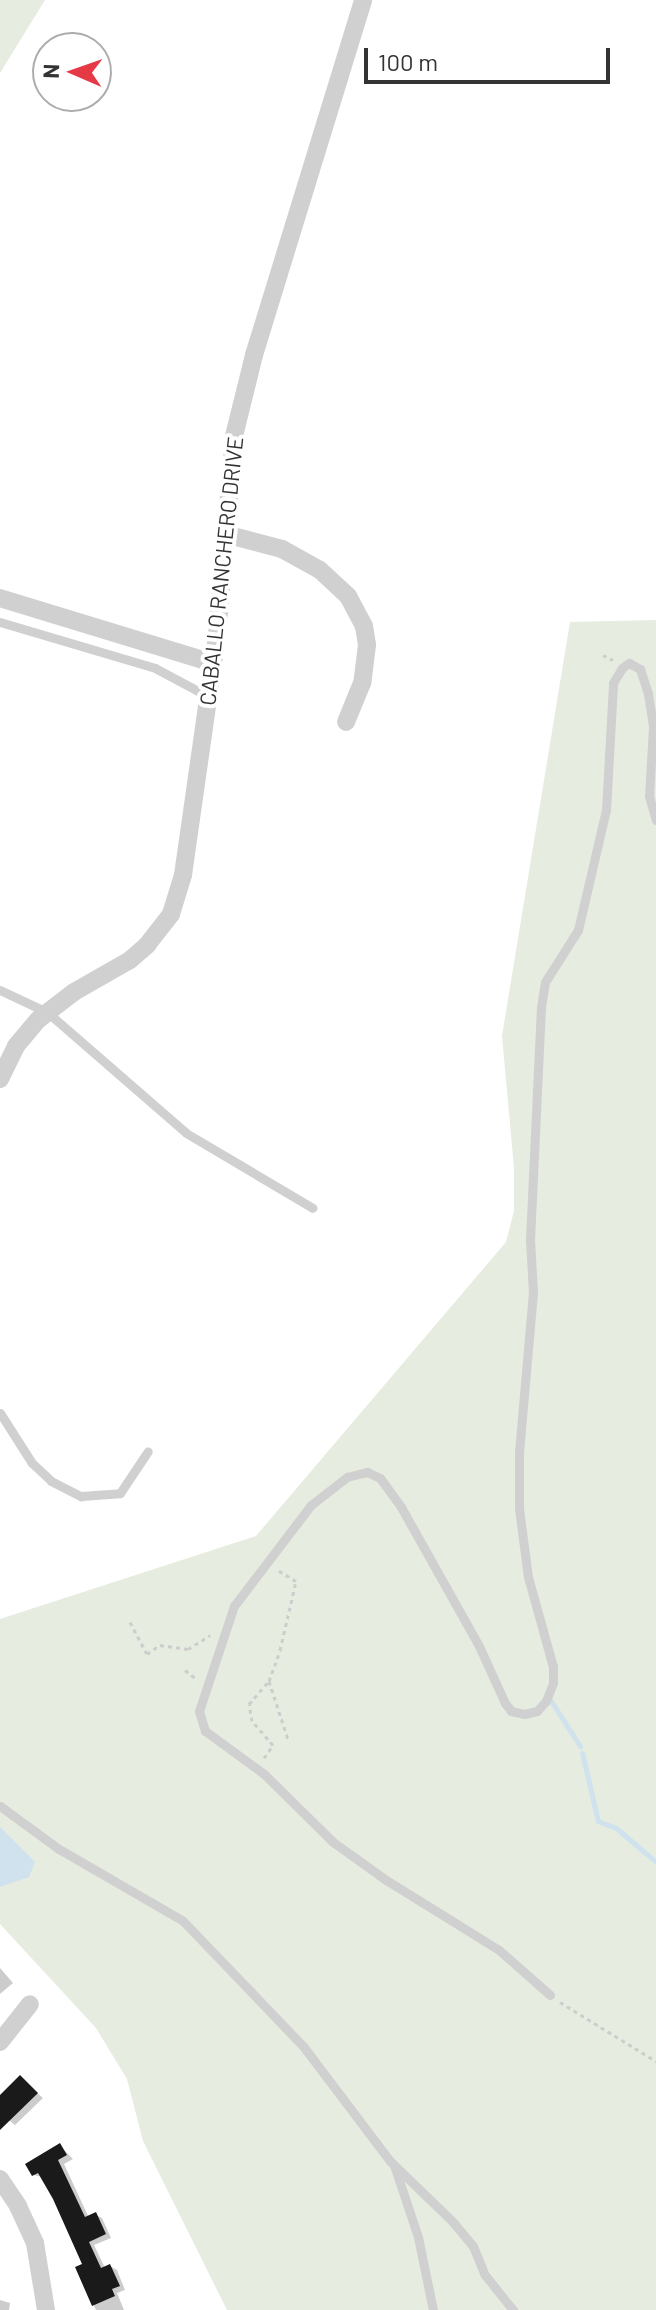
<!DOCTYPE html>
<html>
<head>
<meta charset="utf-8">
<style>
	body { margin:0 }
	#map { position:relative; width:656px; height:2310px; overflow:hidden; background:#fff; font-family:Barlow,sans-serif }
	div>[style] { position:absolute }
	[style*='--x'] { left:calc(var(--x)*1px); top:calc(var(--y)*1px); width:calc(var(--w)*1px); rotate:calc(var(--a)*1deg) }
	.green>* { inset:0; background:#e6ecdf }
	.water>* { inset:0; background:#cfe2ee }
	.shadow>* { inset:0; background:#0003 }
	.stream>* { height:5px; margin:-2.5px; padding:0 2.5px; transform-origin:2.5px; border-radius:2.5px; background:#cfe2ee }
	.building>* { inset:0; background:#1a1a1a }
	.path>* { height:3px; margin-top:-1.5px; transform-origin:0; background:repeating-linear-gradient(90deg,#cdcdcd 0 4px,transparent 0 8px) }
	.lane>* { height:9px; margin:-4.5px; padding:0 4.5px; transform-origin:4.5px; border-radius:4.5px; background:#d0d0d0 }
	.street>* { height:18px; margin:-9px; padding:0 9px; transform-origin:9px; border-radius:9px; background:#d0d0d0 }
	span { translate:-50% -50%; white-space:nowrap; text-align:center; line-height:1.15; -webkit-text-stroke:8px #fff; paint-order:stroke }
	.street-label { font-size:22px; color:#333 }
	.north { position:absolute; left:32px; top:32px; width:80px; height:80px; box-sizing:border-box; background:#fff; border:2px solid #adadad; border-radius:50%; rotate:272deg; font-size:22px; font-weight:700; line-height:32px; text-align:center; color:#333 }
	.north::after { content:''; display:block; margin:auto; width:28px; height:36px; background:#e63946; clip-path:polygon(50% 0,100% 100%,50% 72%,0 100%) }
	.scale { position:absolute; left:364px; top:48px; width:246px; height:36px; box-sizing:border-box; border:4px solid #333; border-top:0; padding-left:10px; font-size:24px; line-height:28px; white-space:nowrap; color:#333; -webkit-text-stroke:6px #fff; paint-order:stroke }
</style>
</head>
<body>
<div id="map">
	<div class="green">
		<i style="clip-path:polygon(0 0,45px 0,0 73px)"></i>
		<i style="clip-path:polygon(656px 620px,656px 2310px,227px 2310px,143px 2141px,127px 2079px,96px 2028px,0 1924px,0 1619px,256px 1536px,506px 1242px,514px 1211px,514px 1168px,502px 1036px,570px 622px)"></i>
	</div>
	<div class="water">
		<i style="clip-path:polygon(0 1827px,35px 1862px,29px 1877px,0 1887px)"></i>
	</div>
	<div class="shadow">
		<i style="clip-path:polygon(0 1968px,13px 1983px,0 1994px)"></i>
		<i style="clip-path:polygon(20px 2078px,43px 2098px,15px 2125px,0 2113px,0 2098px)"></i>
		<i style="clip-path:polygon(60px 2146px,73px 2159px,64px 2164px,89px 2218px,96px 2215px,102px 2218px,111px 2238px,94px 2245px,105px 2268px,110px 2266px,117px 2270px,125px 2290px,117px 2293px,124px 2310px,96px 2310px,77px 2268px,84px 2265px,43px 2177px,33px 2175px)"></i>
		<i style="clip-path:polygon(0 2300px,10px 2303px,9px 2310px,0 2310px)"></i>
	</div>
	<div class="stream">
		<i style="--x:551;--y:1701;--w:54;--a:57.2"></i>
		<i style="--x:582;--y:1753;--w:70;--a:76.8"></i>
		<i style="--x:598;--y:1821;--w:19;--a:21"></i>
		<i style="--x:616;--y:1828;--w:52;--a:40.4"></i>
	</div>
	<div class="building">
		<i style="clip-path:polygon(20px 2075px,38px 2093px,0 2130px,0 2095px)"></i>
		<i style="clip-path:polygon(60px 2143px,67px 2155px,58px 2160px,85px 2217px,96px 2212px,106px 2234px,89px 2242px,101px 2268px,110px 2264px,120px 2286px,112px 2289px,115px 2296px,92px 2306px,75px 2267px,82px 2264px,53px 2199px,38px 2173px,32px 2176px,25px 2164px)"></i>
	</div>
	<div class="path">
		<i style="--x:603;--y:655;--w:11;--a:27"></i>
		<i style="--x:130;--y:1622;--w:36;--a:62"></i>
		<i style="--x:147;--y:1654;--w:16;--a:-35"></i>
		<i style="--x:160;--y:1645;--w:28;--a:8"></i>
		<i style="--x:188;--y:1649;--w:26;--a:-32"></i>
		<i style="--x:185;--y:1670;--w:16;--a:38"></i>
		<i style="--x:269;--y:1681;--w:61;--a:71.9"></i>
		<i style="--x:264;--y:1758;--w:16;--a:-55"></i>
		<i style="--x:273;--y:1745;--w:32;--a:-131"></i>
		<i style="--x:252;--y:1721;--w:17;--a:-100"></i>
		<i style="--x:249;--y:1704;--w:30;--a:-49"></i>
		<i style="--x:269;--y:1681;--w:33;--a:-70"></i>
		<i style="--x:280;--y:1650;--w:71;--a:-76.9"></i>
		<i style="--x:296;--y:1581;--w:23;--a:-149"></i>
		<i style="--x:560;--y:2002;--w:113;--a:31.6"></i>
	</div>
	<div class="lane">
		<i style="--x:0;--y:622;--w:162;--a:16.5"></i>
		<i style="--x:155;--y:668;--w:61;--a:28.2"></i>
		<i style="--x:0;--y:990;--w:52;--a:25.1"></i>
		<i style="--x:47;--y:1012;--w:184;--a:41"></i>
		<i style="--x:186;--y:1133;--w:147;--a:30.6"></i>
		<i style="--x:0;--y:1413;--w:59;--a:57.4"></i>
		<i style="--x:32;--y:1463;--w:26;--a:43"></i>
		<i style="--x:51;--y:1481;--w:34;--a:27"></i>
		<i style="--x:81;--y:1496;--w:39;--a:-4"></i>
		<i style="--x:120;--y:1493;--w:50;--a:-56.3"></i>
		<i style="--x:0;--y:1806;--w:73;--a:36.1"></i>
		<i style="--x:59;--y:1849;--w:143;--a:30.1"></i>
		<i style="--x:183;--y:1921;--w:173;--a:46.2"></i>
		<i style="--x:303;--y:2046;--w:144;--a:52.9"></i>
		<i style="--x:390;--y:2161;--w:86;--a:44.1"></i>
		<i style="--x:452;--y:2221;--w:33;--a:50"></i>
		<i style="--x:473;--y:2246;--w:31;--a:68"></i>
		<i style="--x:485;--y:2275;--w:45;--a:51.3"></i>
		<i style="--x:550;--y:1995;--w:68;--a:-138.6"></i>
		<i style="--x:499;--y:1950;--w:133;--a:-148.2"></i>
		<i style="--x:386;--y:1880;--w:65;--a:-144.4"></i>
		<i style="--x:333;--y:1842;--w:97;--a:-135.4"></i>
		<i style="--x:264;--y:1774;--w:73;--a:-143.9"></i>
		<i style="--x:205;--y:1731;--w:21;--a:-107"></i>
		<i style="--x:199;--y:1711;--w:111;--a:-71.6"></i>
		<i style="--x:234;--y:1606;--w:127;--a:-52.7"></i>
		<i style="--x:311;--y:1505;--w:46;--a:-37.9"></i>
		<i style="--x:347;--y:1477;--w:21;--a:-14"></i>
		<i style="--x:367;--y:1472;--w:14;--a:25"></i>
		<i style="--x:380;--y:1478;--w:36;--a:54"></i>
		<i style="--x:401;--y:1507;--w:159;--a:60.7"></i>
		<i style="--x:479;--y:1646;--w:63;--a:65.5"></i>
		<i style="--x:505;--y:1703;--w:10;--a:53"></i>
		<i style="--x:511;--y:1711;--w:13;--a:13"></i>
		<i style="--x:524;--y:1714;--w:13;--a:-13"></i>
		<i style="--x:537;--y:1711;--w:13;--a:-48"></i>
		<i style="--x:546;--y:1701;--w:19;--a:-69"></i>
		<i style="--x:553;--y:1683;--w:16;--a:-90"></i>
		<i style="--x:553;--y:1667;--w:93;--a:-105.5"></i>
		<i style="--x:528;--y:1577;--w:69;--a:-97.5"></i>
		<i style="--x:519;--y:1509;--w:57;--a:-90"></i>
		<i style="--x:519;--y:1452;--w:160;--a:-85"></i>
		<i style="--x:533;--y:1293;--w:53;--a:-93.2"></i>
		<i style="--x:530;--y:1240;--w:233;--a:-87.3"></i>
		<i style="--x:541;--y:1007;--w:25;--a:-81"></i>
		<i style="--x:545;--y:982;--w:62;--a:-57.6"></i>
		<i style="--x:578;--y:930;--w:123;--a:-76.9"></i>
		<i style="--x:606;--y:810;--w:127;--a:-86.8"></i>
		<i style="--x:613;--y:683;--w:17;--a:-59"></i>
		<i style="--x:622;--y:668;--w:9;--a:-36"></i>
		<i style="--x:629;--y:663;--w:13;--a:29"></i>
		<i style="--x:640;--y:669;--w:26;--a:72"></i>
		<i style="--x:648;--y:694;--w:33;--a:81"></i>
		<i style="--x:653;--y:727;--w:69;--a:93.3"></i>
		<i style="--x:649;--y:796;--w:25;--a:74"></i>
		<i style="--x:394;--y:2165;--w:76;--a:71.6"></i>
		<i style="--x:418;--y:2237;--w:75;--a:78.4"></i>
	</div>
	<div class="street">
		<i style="--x:225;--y:534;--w:59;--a:14.7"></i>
		<i style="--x:282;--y:549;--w:43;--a:28.9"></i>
		<i style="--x:320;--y:570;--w:38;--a:43"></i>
		<i style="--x:348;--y:596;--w:34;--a:62"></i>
		<i style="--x:364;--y:626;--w:19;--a:81"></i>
		<i style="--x:367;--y:645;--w:38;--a:97"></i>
		<i style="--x:362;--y:683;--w:42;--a:112.3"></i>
		<i style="--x:0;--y:598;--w:223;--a:17"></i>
		<i style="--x:0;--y:1079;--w:37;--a:-64"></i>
		<i style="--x:16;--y:1046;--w:35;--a:-50"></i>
		<i style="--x:39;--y:1019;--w:44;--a:-37.6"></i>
		<i style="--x:74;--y:992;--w:64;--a:-29.7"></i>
		<i style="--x:130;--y:960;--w:23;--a:-41"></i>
		<i style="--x:147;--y:945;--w:39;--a:-52"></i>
		<i style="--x:171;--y:914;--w:41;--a:-72.9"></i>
		<i style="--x:183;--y:875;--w:242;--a:-81.9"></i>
		<i style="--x:217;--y:635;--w:200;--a:-85.1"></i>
		<i style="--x:234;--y:436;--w:83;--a:-76.1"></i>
		<i style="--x:254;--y:355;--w:371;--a:-72.9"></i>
		<i style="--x:0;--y:2042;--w:48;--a:-51.7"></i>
		<i style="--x:0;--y:2179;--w:32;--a:56"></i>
		<i style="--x:18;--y:2206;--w:41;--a:65.3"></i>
		<i style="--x:35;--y:2243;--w:68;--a:80.7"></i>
	</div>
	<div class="street-label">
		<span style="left:221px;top:571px;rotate:-84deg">CABALLO RANCHERO DRIVE</span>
	</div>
	<div class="north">N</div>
	<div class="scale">100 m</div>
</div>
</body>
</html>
